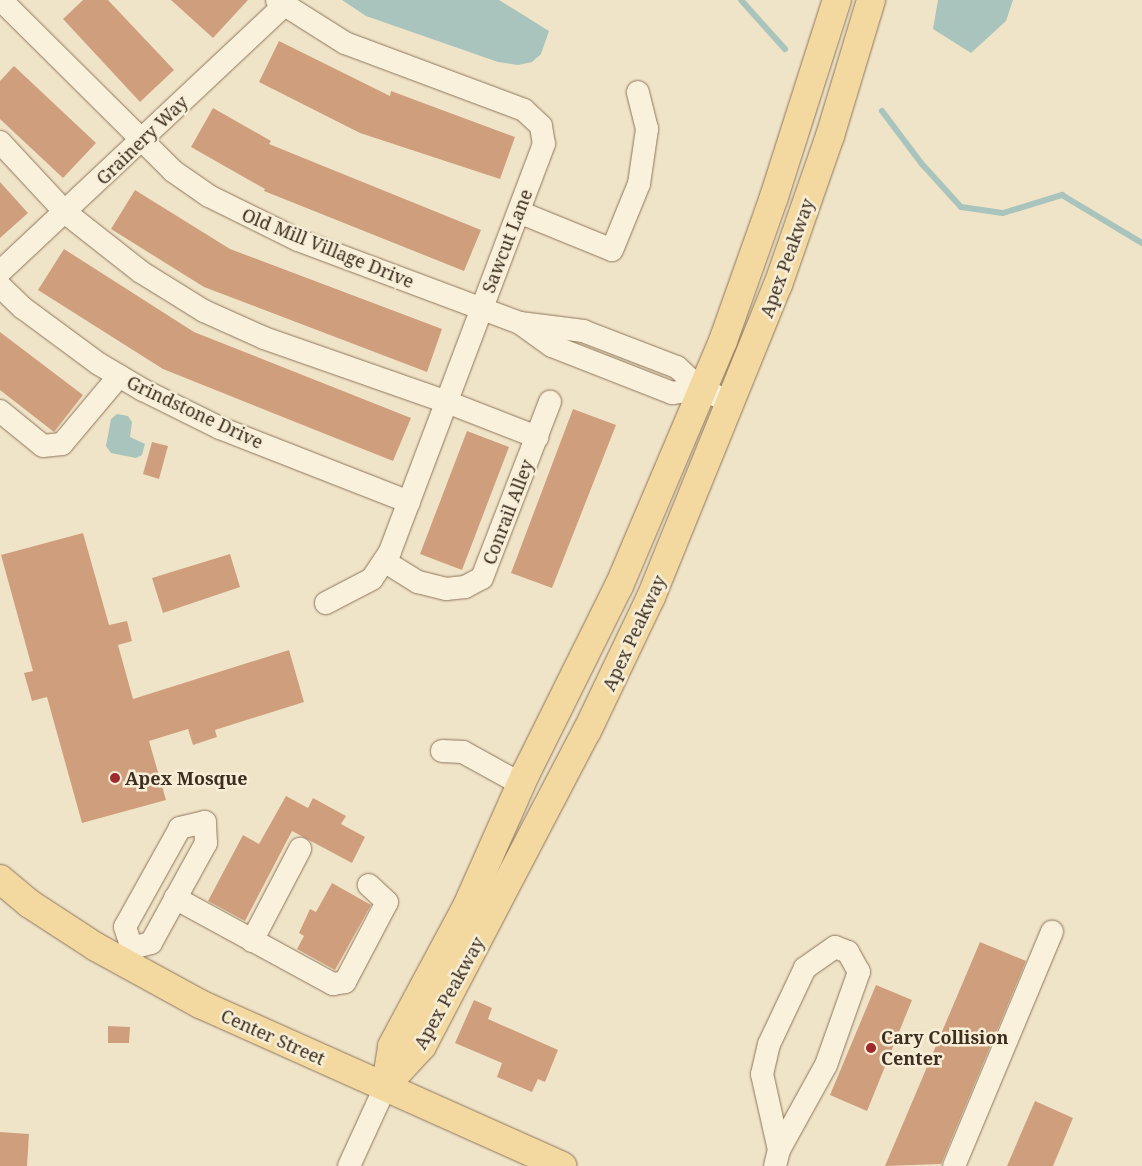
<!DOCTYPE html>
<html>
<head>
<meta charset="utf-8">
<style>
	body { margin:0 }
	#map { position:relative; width:1142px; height:1166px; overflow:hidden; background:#f0e4c8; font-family:"Noto Serif",serif }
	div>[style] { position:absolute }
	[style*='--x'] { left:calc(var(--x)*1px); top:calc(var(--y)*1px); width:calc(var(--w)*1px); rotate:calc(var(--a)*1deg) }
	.water>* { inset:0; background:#a9c4bc }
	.stream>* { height:6px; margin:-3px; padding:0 3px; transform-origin:3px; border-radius:3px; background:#a9c4bc }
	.building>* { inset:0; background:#cf9f7d }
	.roads { filter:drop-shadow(0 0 1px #8d765c) drop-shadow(0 0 1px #8d765c) }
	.minor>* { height:22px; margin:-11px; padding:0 11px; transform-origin:11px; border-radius:11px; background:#faf1dc }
	.major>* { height:28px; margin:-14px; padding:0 14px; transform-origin:14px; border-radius:14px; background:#f3d9a0 }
	.dots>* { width:14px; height:14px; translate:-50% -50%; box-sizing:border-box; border:2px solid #f7eed8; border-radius:50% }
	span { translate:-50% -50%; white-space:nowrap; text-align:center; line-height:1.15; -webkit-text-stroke:5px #f7eed8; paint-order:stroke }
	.street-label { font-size:18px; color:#3d2e20 }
	.poi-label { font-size:18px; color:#3d2e20; font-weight:700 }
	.left { translate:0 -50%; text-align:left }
</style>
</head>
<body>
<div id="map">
	<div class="water">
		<i style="clip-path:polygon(342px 0,499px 0,549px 31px,541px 54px,532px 62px,518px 65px,498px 62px,366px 16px)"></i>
		<i style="clip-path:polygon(938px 0,1013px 0,1006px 21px,971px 53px,933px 29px)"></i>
		<i style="clip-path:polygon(117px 414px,128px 416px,132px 422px,130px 437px,145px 444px,142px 455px,136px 458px,111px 453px,106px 446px,111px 419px)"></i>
	</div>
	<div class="stream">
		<i style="--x:741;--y:0;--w:66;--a:48.1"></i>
		<i style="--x:882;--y:111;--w:66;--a:53"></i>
		<i style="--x:922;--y:164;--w:58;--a:47.8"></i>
		<i style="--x:961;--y:207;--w:42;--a:8.1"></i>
		<i style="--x:1003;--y:213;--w:62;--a:-17"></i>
		<i style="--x:1062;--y:195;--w:93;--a:31"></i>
	</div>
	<div class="building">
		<i style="clip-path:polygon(83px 0,108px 0,174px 70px,140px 102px,63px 19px)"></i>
		<i style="clip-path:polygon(171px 0,248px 0,213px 38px)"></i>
		<i style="clip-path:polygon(279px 41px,390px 96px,391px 91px,515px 137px,500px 179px,360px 133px,259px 82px)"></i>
		<i style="clip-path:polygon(14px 66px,96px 143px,63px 178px,0 119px,0 81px)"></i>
		<i style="clip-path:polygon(213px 108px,271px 141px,269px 144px,481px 230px,464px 271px,264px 191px,265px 189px,191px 147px)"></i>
		<i style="clip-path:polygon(0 182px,28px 213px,0 238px)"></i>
		<i style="clip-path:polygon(135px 190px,230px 249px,442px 329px,427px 372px,204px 287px,111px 229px)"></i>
		<i style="clip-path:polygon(64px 249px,194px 332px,411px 418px,393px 461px,163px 369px,38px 290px)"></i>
		<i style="clip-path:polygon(0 332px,83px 395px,54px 432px,0 390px)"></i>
		<i style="clip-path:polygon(573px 409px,616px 425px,552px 588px,511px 573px)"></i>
		<i style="clip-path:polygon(467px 431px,509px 447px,462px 570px,420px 554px)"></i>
		<i style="clip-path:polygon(152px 442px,168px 446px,159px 479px,143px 474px)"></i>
		<i style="clip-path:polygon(83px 533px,109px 625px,127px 621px,132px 641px,118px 645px,133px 699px,289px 650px,304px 702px,215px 730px,217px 737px,193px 745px,188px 729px,149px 741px,166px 800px,82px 823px,47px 697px,32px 701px,24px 673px,33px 671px,1px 555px)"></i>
		<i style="clip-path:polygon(230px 554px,240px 587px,163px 613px,152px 578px)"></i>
		<i style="clip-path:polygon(286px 796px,308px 808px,313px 798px,346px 816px,341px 824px,365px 837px,352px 863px,292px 831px,245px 921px,208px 901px,243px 835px,259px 844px)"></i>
		<i style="clip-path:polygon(332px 883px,371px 905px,335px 970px,297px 949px,304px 936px,299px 933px,310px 909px,316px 912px)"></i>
		<i style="clip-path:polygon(980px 942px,1026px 961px,941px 1164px,885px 1166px)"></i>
		<i style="clip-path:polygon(876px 985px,912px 1000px,867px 1111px,830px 1095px)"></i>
		<i style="clip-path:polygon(474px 1000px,492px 1008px,488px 1019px,558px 1050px,545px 1082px,538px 1079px,532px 1092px,497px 1077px,502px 1063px,455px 1043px)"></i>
		<i style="clip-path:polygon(108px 1026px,130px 1027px,129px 1043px,108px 1043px)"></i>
		<i style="clip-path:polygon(1035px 1101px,1073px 1118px,1053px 1166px,1007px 1166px)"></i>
		<i style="clip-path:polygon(0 1132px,29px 1134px,27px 1166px,0 1166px)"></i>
	</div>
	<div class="roads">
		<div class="minor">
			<i style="--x:1;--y:0;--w:243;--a:44.8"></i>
			<i style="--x:173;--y:171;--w:44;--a:34.8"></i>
			<i style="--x:209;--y:196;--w:99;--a:26.3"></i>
			<i style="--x:298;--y:240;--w:237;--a:20.5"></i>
			<i style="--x:520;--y:323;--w:39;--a:36"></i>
			<i style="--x:552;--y:346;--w:129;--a:21.4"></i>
			<i style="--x:672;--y:393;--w:29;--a:-8"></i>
			<i style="--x:277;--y:0;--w:80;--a:32.3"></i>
			<i style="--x:345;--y:43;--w:191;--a:20.5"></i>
			<i style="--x:524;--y:110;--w:23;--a:43"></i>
			<i style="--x:541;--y:126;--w:18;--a:81"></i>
			<i style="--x:544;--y:144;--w:436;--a:110.7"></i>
			<i style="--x:390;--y:552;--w:32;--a:124"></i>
			<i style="--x:372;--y:579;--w:52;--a:152.4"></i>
			<i style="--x:0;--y:142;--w:97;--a:47.1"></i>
			<i style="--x:66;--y:213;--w:95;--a:38.2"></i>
			<i style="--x:141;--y:272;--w:74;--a:31.8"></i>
			<i style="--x:204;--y:311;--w:66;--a:24.2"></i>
			<i style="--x:264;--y:338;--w:194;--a:19.3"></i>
			<i style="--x:447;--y:402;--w:97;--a:21.3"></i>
			<i style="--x:519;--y:212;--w:100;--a:22.2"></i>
			<i style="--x:612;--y:250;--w:71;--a:-67.8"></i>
			<i style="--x:639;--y:184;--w:56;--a:-81.7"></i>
			<i style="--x:647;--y:129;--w:38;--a:-104"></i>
			<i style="--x:0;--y:272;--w:388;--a:-43.2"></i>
			<i style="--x:0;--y:286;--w:32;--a:44"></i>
			<i style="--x:23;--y:308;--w:94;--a:36.4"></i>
			<i style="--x:99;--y:364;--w:51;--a:30.6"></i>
			<i style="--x:143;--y:390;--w:86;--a:26.3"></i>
			<i style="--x:220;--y:428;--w:203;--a:21.4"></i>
			<i style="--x:520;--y:323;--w:64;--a:7.2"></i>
			<i style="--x:583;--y:331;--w:101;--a:21"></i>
			<i style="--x:677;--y:367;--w:33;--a:43"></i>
			<i style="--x:701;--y:389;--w:34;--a:24"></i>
			<i style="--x:0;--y:411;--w:55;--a:39.1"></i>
			<i style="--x:43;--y:446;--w:19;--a:-6"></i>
			<i style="--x:62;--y:444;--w:89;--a:-50"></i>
			<i style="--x:384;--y:561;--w:40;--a:32"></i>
			<i style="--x:418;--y:582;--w:29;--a:14"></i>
			<i style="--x:446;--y:589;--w:19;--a:-6"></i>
			<i style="--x:465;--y:587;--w:19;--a:-28"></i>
			<i style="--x:482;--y:578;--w:189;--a:-68.9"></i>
			<i style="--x:442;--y:751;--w:21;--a:3"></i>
			<i style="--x:463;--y:752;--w:66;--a:28.9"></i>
			<i style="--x:175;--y:898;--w:180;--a:28.6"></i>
			<i style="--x:333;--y:984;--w:12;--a:-9"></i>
			<i style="--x:345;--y:982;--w:90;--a:-62.3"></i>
			<i style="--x:387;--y:902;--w:25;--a:-137"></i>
			<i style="--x:252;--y:941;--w:104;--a:-62.4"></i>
			<i style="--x:124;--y:962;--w:16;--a:-60"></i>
			<i style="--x:132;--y:948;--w:20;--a:-15"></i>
			<i style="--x:151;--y:943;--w:114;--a:-61.2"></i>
			<i style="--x:206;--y:843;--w:21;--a:-93"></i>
			<i style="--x:205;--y:822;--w:26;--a:167"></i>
			<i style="--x:180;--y:828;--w:113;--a:119.1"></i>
			<i style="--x:125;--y:927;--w:22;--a:72"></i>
			<i style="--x:349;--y:1166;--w:89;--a:-65.4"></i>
			<i style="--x:775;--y:1166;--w:16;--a:-76"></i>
			<i style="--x:779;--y:1150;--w:97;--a:-61.1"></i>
			<i style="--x:826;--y:1065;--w:99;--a:-70.5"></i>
			<i style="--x:859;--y:972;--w:23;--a:-119"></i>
			<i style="--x:848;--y:952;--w:14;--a:-159"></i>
			<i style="--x:835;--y:947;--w:37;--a:145"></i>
			<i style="--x:805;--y:968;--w:84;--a:115.3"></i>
			<i style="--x:769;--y:1044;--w:31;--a:103"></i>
			<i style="--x:762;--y:1074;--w:78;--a:77.4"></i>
			<i style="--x:954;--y:1166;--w:254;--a:-67.3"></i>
		</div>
		<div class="major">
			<i style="--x:0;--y:879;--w:39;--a:40"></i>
			<i style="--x:30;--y:904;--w:79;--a:33.1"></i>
			<i style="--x:96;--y:947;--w:119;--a:28.7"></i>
			<i style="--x:200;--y:1004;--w:397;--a:24.1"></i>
			<i style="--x:386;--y:1085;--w:53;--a:-47.3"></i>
			<i style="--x:422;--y:1046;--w:356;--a:-62.4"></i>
			<i style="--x:587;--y:731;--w:148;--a:-64.5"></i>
			<i style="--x:651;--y:597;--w:337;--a:-67.9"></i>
			<i style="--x:778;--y:285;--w:158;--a:-70.8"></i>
			<i style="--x:830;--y:136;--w:142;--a:-73.2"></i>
			<i style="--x:386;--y:1085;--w:39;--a:-81"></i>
			<i style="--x:392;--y:1046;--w:159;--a:-61.8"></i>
			<i style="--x:467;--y:906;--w:145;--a:-66.1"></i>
			<i style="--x:526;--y:773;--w:209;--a:-63.6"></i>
			<i style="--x:619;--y:586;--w:266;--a:-67"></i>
			<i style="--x:723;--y:341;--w:153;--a:-70.5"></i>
			<i style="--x:774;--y:197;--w:207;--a:-72.3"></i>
		</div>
	</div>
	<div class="dots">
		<i style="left:115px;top:778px;background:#9e2a2b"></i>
		<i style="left:871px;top:1048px;background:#9e2a2b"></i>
	</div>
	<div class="street-label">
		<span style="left:142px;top:140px;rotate:-44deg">Grainery Way</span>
		<span style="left:507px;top:241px;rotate:-69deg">Sawcut Lane</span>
		<span style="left:328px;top:248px;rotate:22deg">Old Mill Village Drive</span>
		<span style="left:787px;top:258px;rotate:-70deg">Apex Peakway</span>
		<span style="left:195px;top:412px;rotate:25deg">Grindstone Drive</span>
		<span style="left:508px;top:512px;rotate:-69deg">Conrail Alley</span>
		<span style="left:634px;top:633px;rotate:-65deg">Apex Peakway</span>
		<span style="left:449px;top:993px;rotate:-61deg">Apex Peakway</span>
		<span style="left:273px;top:1037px;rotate:24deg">Center Street</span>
	</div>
	<div class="poi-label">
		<span class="left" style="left:125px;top:778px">Apex Mosque</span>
		<span class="left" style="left:881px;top:1048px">Cary Collision<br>Center</span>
	</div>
</div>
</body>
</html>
